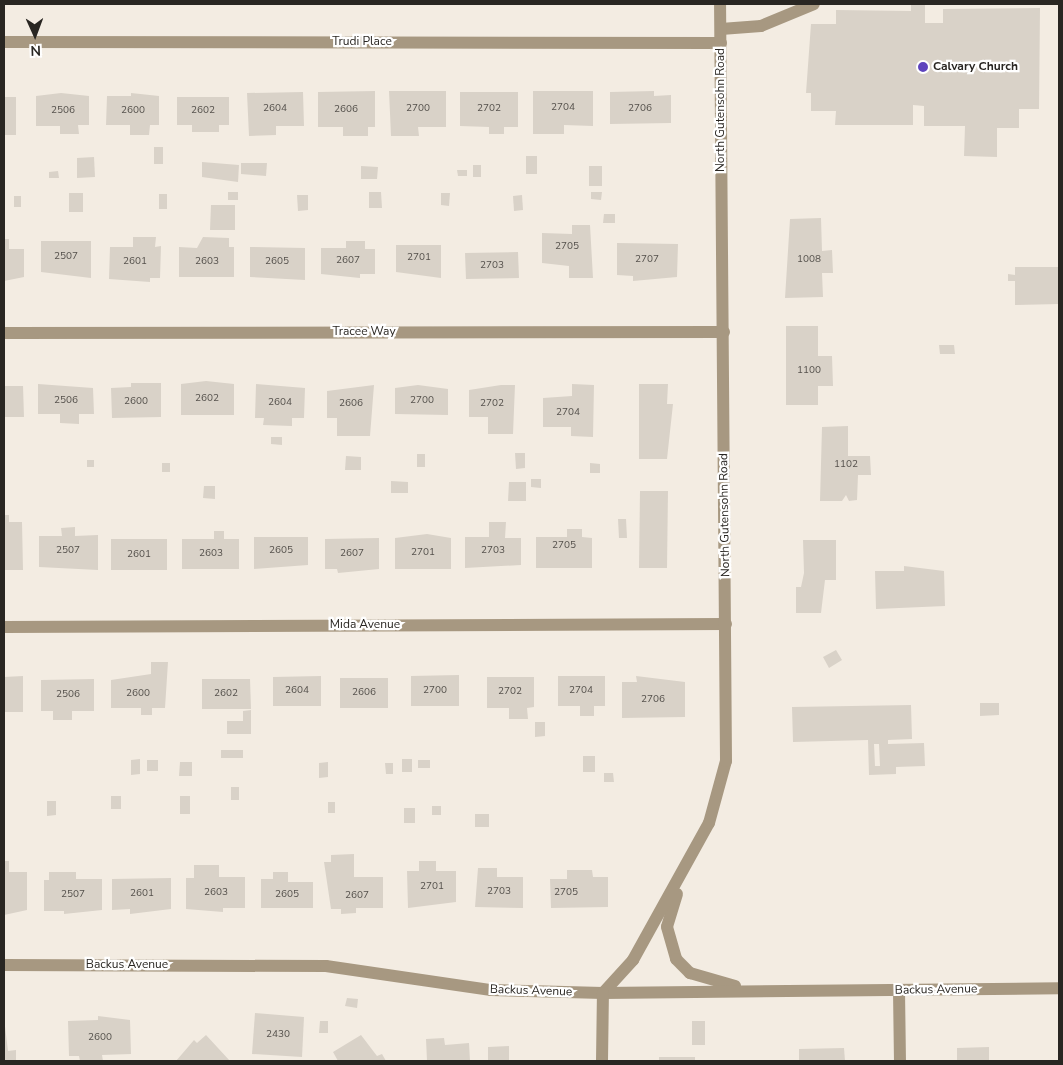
<!DOCTYPE html>
<html>
<head>
<meta charset="utf-8">
<style>
	body { margin:0 }
	#map { position:relative; width:1063px; height:1065px; overflow:hidden; background:#f3ece2; font-family:"Nunito Sans",sans-serif }
	div>[style] { position:absolute }
	[style*='--x'] { left:calc(var(--x)*1px); top:calc(var(--y)*1px); width:calc(var(--w)*1px); rotate:calc(var(--a)*1deg) }
	.building>* { inset:0; background:#d9d2c8 }
	.minor>* { height:12px; margin:-6px; padding:0 6px; transform-origin:6px; border-radius:6px; background:#a79881 }
	.dots>* { width:14px; height:14px; translate:-50% -50%; box-sizing:border-box; border:2px solid #fff; border-radius:50% }
	span { translate:-50% -50%; white-space:nowrap; text-align:center; line-height:1.15; -webkit-text-stroke:4.5px #fff; paint-order:stroke }
	.number-label { font-size:10px; color:#55514c }
	.number-label span { -webkit-text-stroke-width:0 }
	.street-label { font-size:12px; color:#292622 }
	.poi-label { font-size:12px; color:#292622; font-weight:700 }
	.left { translate:0 -50%; text-align:left }
	.frame { position:absolute; inset:0; border:5px solid #292622; pointer-events:none }
	.north { position:absolute; left:10px; top:10px; width:50px; height:50px; -webkit-text-stroke:4px #fff; paint-order:stroke; rotate:178deg; font-size:14px; font-weight:700; line-height:20px; text-align:center; color:#292622 }
	.north::after { content:''; display:block; margin:auto; width:18px; height:22px; background:#292622; clip-path:polygon(50% 0,100% 100%,50% 72%,0 100%) }
</style>
</head>
<body>
<div id="map">
	<div class="building">
		<i style="clip-path:polygon(911px 4px,925px 4px,925px 23px,943px 23px,943px 9px,1040px 8px,1039px 109px,1019px 109px,1019px 128px,997px 128px,997px 157px,964px 156px,965px 126px,924px 126px,924px 106px,913px 105px,913px 125px,835px 125px,836px 111px,811px 111px,811px 93px,806px 93px,811px 24px,836px 24px,836px 10px,911px 11px)"></i>
		<i style="clip-path:polygon(375px 91px,375px 127px,368px 127px,368px 136px,343px 136px,343px 127px,318px 127px,318px 92px)"></i>
		<i style="clip-path:polygon(389px 91px,446px 91px,446px 127px,418px 127px,419px 136px,391px 136px)"></i>
		<i style="clip-path:polygon(533px 91px,593px 91px,593px 126px,564px 125px,564px 134px,533px 134px)"></i>
		<i style="clip-path:polygon(654px 91px,654px 96px,671px 95px,671px 123px,610px 124px,610px 92px)"></i>
		<i style="clip-path:polygon(303px 92px,304px 126px,276px 126px,276px 135px,249px 136px,247px 93px)"></i>
		<i style="clip-path:polygon(460px 92px,518px 92px,518px 127px,504px 127px,504px 134px,489px 134px,489px 127px,460px 126px)"></i>
		<i style="clip-path:polygon(61px 93px,89px 96px,89px 125px,78px 125px,79px 134px,60px 134px,60px 126px,36px 126px,36px 96px)"></i>
		<i style="clip-path:polygon(131px 93px,159px 96px,159px 125px,150px 125px,149px 135px,130px 135px,130px 125px,106px 125px,107px 96px,131px 96px)"></i>
		<i style="clip-path:polygon(4px 97px,16px 97px,16px 135px,4px 135px)"></i>
		<i style="clip-path:polygon(177px 97px,229px 97px,229px 125px,219px 125px,219px 132px,192px 132px,192px 125px,177px 125px)"></i>
		<i style="clip-path:polygon(154px 147px,163px 147px,163px 164px,154px 164px)"></i>
		<i style="clip-path:polygon(526px 156px,537px 156px,537px 174px,526px 174px)"></i>
		<i style="clip-path:polygon(94px 157px,95px 177px,77px 178px,77px 158px)"></i>
		<i style="clip-path:polygon(202px 162px,239px 165px,238px 182px,202px 177px)"></i>
		<i style="clip-path:polygon(241px 163px,267px 163px,266px 176px,241px 174px)"></i>
		<i style="clip-path:polygon(473px 165px,481px 165px,481px 177px,473px 177px)"></i>
		<i style="clip-path:polygon(361px 166px,378px 167px,377px 179px,361px 179px)"></i>
		<i style="clip-path:polygon(589px 166px,602px 166px,602px 186px,589px 186px)"></i>
		<i style="clip-path:polygon(457px 170px,467px 170px,467px 176px,458px 176px)"></i>
		<i style="clip-path:polygon(58px 171px,59px 178px,49px 178px,49px 172px)"></i>
		<i style="clip-path:polygon(228px 192px,238px 192px,238px 200px,228px 200px)"></i>
		<i style="clip-path:polygon(369px 192px,381px 192px,382px 208px,369px 208px)"></i>
		<i style="clip-path:polygon(591px 192px,602px 192px,601px 200px,591px 199px)"></i>
		<i style="clip-path:polygon(69px 193px,83px 193px,83px 212px,69px 212px)"></i>
		<i style="clip-path:polygon(441px 193px,450px 193px,449px 206px,441px 205px)"></i>
		<i style="clip-path:polygon(159px 194px,167px 194px,167px 209px,159px 209px)"></i>
		<i style="clip-path:polygon(297px 195px,308px 195px,308px 210px,298px 211px)"></i>
		<i style="clip-path:polygon(522px 195px,523px 210px,514px 211px,513px 196px)"></i>
		<i style="clip-path:polygon(14px 196px,21px 196px,21px 207px,14px 207px)"></i>
		<i style="clip-path:polygon(211px 205px,235px 205px,235px 230px,210px 230px)"></i>
		<i style="clip-path:polygon(604px 214px,615px 214px,615px 223px,603px 223px)"></i>
		<i style="clip-path:polygon(821px 218px,822px 251px,832px 250px,833px 273px,822px 273px,823px 297px,785px 298px,790px 219px)"></i>
		<i style="clip-path:polygon(572px 225px,590px 225px,593px 278px,569px 278px,569px 266px,542px 263px,542px 233px,572px 234px)"></i>
		<i style="clip-path:polygon(133px 237px,156px 237px,155px 247px,161px 246px,160px 278px,150px 278px,150px 282px,109px 279px,110px 247px,133px 247px)"></i>
		<i style="clip-path:polygon(203px 237px,229px 238px,229px 247px,234px 247px,234px 277px,179px 277px,179px 247px,197px 248px)"></i>
		<i style="clip-path:polygon(4px 239px,9px 239px,9px 249px,24px 249px,24px 277px,4px 281px)"></i>
		<i style="clip-path:polygon(41px 241px,91px 241px,91px 278px,41px 272px)"></i>
		<i style="clip-path:polygon(346px 241px,365px 241px,365px 249px,375px 249px,375px 274px,360px 274px,360px 278px,321px 274px,321px 248px,346px 248px)"></i>
		<i style="clip-path:polygon(617px 243px,678px 244px,677px 277px,633px 281px,633px 276px,617px 275px)"></i>
		<i style="clip-path:polygon(396px 245px,441px 245px,441px 278px,396px 272px)"></i>
		<i style="clip-path:polygon(250px 247px,305px 248px,305px 280px,250px 277px)"></i>
		<i style="clip-path:polygon(518px 252px,519px 278px,466px 279px,465px 253px)"></i>
		<i style="clip-path:polygon(1015px 267px,1059px 267px,1059px 304px,1015px 305px,1015px 281px,1008px 281px,1008px 274px,1015px 275px)"></i>
		<i style="clip-path:polygon(786px 326px,818px 326px,818px 356px,832px 356px,833px 386px,818px 386px,818px 405px,786px 405px)"></i>
		<i style="clip-path:polygon(939px 345px,954px 345px,955px 354px,940px 354px)"></i>
		<i style="clip-path:polygon(206px 381px,234px 384px,234px 415px,181px 415px,181px 384px)"></i>
		<i style="clip-path:polygon(131px 383px,161px 383px,161px 417px,112px 418px,111px 388px,131px 387px)"></i>
		<i style="clip-path:polygon(38px 384px,93px 388px,94px 414px,79px 414px,79px 424px,60px 423px,60px 414px,38px 414px)"></i>
		<i style="clip-path:polygon(256px 384px,305px 388px,304px 418px,292px 418px,292px 426px,263px 425px,264px 418px,255px 418px)"></i>
		<i style="clip-path:polygon(572px 384px,594px 385px,593px 437px,571px 436px,571px 427px,543px 427px,543px 398px,572px 396px)"></i>
		<i style="clip-path:polygon(639px 384px,668px 384px,667px 404px,673px 404px,667px 459px,639px 459px)"></i>
		<i style="clip-path:polygon(374px 385px,370px 436px,337px 436px,337px 418px,327px 418px,327px 391px)"></i>
		<i style="clip-path:polygon(418px 385px,448px 389px,448px 415px,395px 414px,395px 388px)"></i>
		<i style="clip-path:polygon(501px 385px,515px 385px,513px 434px,488px 434px,488px 417px,469px 417px,469px 390px)"></i>
		<i style="clip-path:polygon(4px 386px,23px 386px,24px 417px,4px 417px)"></i>
		<i style="clip-path:polygon(848px 426px,848px 456px,870px 456px,871px 475px,858px 475px,857px 500px,849px 501px,846px 495px,842px 501px,820px 501px,822px 427px)"></i>
		<i style="clip-path:polygon(271px 437px,282px 437px,282px 445px,271px 444px)"></i>
		<i style="clip-path:polygon(515px 453px,525px 453px,525px 468px,516px 469px)"></i>
		<i style="clip-path:polygon(417px 454px,425px 454px,425px 467px,417px 467px)"></i>
		<i style="clip-path:polygon(346px 456px,361px 457px,361px 470px,345px 470px)"></i>
		<i style="clip-path:polygon(87px 460px,94px 460px,94px 467px,87px 467px)"></i>
		<i style="clip-path:polygon(162px 463px,170px 463px,170px 472px,162px 472px)"></i>
		<i style="clip-path:polygon(590px 463px,600px 464px,600px 473px,590px 473px)"></i>
		<i style="clip-path:polygon(531px 479px,541px 479px,541px 488px,531px 487px)"></i>
		<i style="clip-path:polygon(391px 481px,408px 482px,408px 493px,391px 493px)"></i>
		<i style="clip-path:polygon(509px 482px,526px 482px,526px 501px,508px 501px)"></i>
		<i style="clip-path:polygon(204px 486px,215px 486px,215px 499px,203px 498px)"></i>
		<i style="clip-path:polygon(640px 491px,668px 491px,667px 568px,639px 568px)"></i>
		<i style="clip-path:polygon(4px 515px,9px 515px,9px 522px,22px 522px,23px 570px,4px 570px)"></i>
		<i style="clip-path:polygon(618px 519px,626px 519px,627px 538px,619px 538px)"></i>
		<i style="clip-path:polygon(489px 522px,506px 522px,505px 538px,521px 538px,521px 565px,465px 568px,465px 537px,489px 537px)"></i>
		<i style="clip-path:polygon(75px 527px,75px 536px,98px 535px,98px 570px,39px 567px,39px 536px,62px 536px,61px 528px)"></i>
		<i style="clip-path:polygon(567px 529px,582px 529px,582px 537px,592px 538px,592px 568px,536px 568px,536px 537px,567px 537px)"></i>
		<i style="clip-path:polygon(214px 531px,224px 531px,224px 539px,239px 539px,239px 569px,182px 569px,182px 539px,214px 539px)"></i>
		<i style="clip-path:polygon(427px 534px,451px 538px,451px 569px,395px 569px,395px 538px)"></i>
		<i style="clip-path:polygon(254px 537px,308px 537px,308px 565px,254px 569px)"></i>
		<i style="clip-path:polygon(379px 538px,379px 569px,338px 573px,337px 569px,325px 569px,325px 539px)"></i>
		<i style="clip-path:polygon(111px 539px,167px 539px,167px 570px,111px 570px)"></i>
		<i style="clip-path:polygon(803px 540px,836px 540px,836px 580px,825px 580px,821px 613px,796px 613px,796px 587px,801px 587px,804px 573px)"></i>
		<i style="clip-path:polygon(904px 566px,944px 571px,945px 606px,876px 609px,875px 571px,904px 571px)"></i>
		<i style="clip-path:polygon(836px 650px,842px 660px,829px 668px,823px 657px)"></i>
		<i style="clip-path:polygon(151px 662px,168px 662px,165px 708px,152px 708px,152px 715px,141px 715px,141px 708px,111px 708px,111px 680px,151px 674px)"></i>
		<i style="clip-path:polygon(459px 675px,459px 706px,411px 706px,411px 676px)"></i>
		<i style="clip-path:polygon(23px 676px,23px 712px,4px 712px,4px 677px)"></i>
		<i style="clip-path:polygon(321px 676px,321px 706px,273px 706px,273px 677px)"></i>
		<i style="clip-path:polygon(558px 676px,605px 676px,605px 706px,594px 706px,594px 716px,580px 716px,580px 706px,558px 706px)"></i>
		<i style="clip-path:polygon(636px 676px,685px 682px,685px 717px,622px 718px,622px 682px,637px 682px)"></i>
		<i style="clip-path:polygon(487px 677px,534px 677px,534px 707px,527px 708px,528px 719px,509px 719px,509px 708px,487px 708px)"></i>
		<i style="clip-path:polygon(340px 678px,388px 678px,388px 708px,340px 708px)"></i>
		<i style="clip-path:polygon(94px 679px,94px 711px,72px 711px,72px 720px,53px 720px,53px 711px,41px 711px,41px 680px)"></i>
		<i style="clip-path:polygon(202px 679px,250px 679px,251px 709px,202px 709px)"></i>
		<i style="clip-path:polygon(980px 703px,999px 703px,999px 715px,980px 716px)"></i>
		<i style="clip-path:polygon(evenodd,911px 705px,912px 739px,888px 740px,888px 744px,924px 743px,925px 766px,896px 767px,896px 774px,869px 775px,868px 740px,793px 742px,792px 707px,911px 705px,874px 744px,879px 744px,880px 766px,875px 766px,874px 744px)"></i>
		<i style="clip-path:polygon(251px 710px,251px 734px,227px 734px,227px 721px,243px 721px,243px 711px)"></i>
		<i style="clip-path:polygon(535px 722px,545px 722px,545px 736px,535px 737px)"></i>
		<i style="clip-path:polygon(221px 750px,243px 750px,243px 758px,221px 758px)"></i>
		<i style="clip-path:polygon(583px 756px,595px 756px,595px 772px,583px 772px)"></i>
		<i style="clip-path:polygon(140px 759px,140px 774px,131px 775px,131px 760px)"></i>
		<i style="clip-path:polygon(402px 759px,412px 759px,412px 772px,402px 772px)"></i>
		<i style="clip-path:polygon(147px 760px,158px 760px,158px 771px,147px 771px)"></i>
		<i style="clip-path:polygon(418px 760px,430px 760px,430px 768px,418px 768px)"></i>
		<i style="clip-path:polygon(180px 762px,192px 762px,192px 776px,179px 776px)"></i>
		<i style="clip-path:polygon(328px 762px,328px 777px,319px 778px,319px 763px)"></i>
		<i style="clip-path:polygon(385px 763px,393px 763px,393px 774px,386px 774px)"></i>
		<i style="clip-path:polygon(604px 773px,613px 773px,614px 782px,604px 782px)"></i>
		<i style="clip-path:polygon(231px 787px,239px 787px,239px 800px,231px 800px)"></i>
		<i style="clip-path:polygon(111px 796px,121px 796px,121px 809px,111px 809px)"></i>
		<i style="clip-path:polygon(180px 796px,190px 796px,190px 814px,180px 814px)"></i>
		<i style="clip-path:polygon(47px 801px,56px 801px,56px 815px,47px 816px)"></i>
		<i style="clip-path:polygon(328px 802px,335px 802px,335px 813px,328px 813px)"></i>
		<i style="clip-path:polygon(432px 806px,441px 806px,441px 815px,432px 815px)"></i>
		<i style="clip-path:polygon(404px 808px,415px 808px,415px 823px,404px 823px)"></i>
		<i style="clip-path:polygon(475px 814px,489px 814px,489px 827px,475px 827px)"></i>
		<i style="clip-path:polygon(354px 854px,354px 877px,383px 877px,383px 908px,356px 908px,356px 913px,341px 914px,341px 909px,331px 909px,324px 862px,331px 862px,331px 855px)"></i>
		<i style="clip-path:polygon(4px 861px,9px 861px,9px 872px,27px 872px,27px 910px,4px 915px)"></i>
		<i style="clip-path:polygon(419px 861px,436px 861px,436px 871px,456px 871px,456px 902px,408px 908px,407px 871px,419px 871px)"></i>
		<i style="clip-path:polygon(194px 865px,219px 865px,219px 877px,245px 877px,245px 908px,223px 908px,223px 912px,186px 909px,186px 878px,194px 878px)"></i>
		<i style="clip-path:polygon(478px 868px,497px 868px,497px 877px,523px 877px,523px 908px,475px 907px)"></i>
		<i style="clip-path:polygon(567px 870px,592px 870px,593px 877px,608px 877px,608px 907px,551px 908px,550px 879px,567px 879px)"></i>
		<i style="clip-path:polygon(49px 872px,76px 872px,76px 879px,102px 879px,102px 910px,64px 914px,64px 911px,44px 911px,44px 880px,49px 880px)"></i>
		<i style="clip-path:polygon(273px 872px,288px 872px,288px 882px,313px 882px,313px 908px,261px 908px,261px 879px,273px 879px)"></i>
		<i style="clip-path:polygon(171px 878px,171px 909px,130px 914px,130px 909px,112px 910px,112px 879px)"></i>
		<i style="clip-path:polygon(347px 998px,358px 999px,357px 1008px,345px 1006px)"></i>
		<i style="clip-path:polygon(255px 1013px,304px 1017px,302px 1057px,252px 1054px)"></i>
		<i style="clip-path:polygon(98px 1016px,130px 1020px,131px 1054px,102px 1055px,103px 1061px,80px 1061px,79px 1056px,69px 1056px,68px 1021px,98px 1020px)"></i>
		<i style="clip-path:polygon(4px 1018px,8px 1051px,16px 1050px,16px 1061px,4px 1061px)"></i>
		<i style="clip-path:polygon(320px 1021px,328px 1021px,328px 1033px,319px 1033px)"></i>
		<i style="clip-path:polygon(692px 1021px,705px 1021px,705px 1045px,692px 1045px)"></i>
		<i style="clip-path:polygon(206px 1035px,230px 1061px,176px 1061px,194px 1040px,197px 1043px)"></i>
		<i style="clip-path:polygon(361px 1035px,377px 1056px,382px 1054px,386px 1061px,338px 1061px,333px 1052px)"></i>
		<i style="clip-path:polygon(444px 1038px,445px 1045px,469px 1043px,470px 1061px,427px 1061px,426px 1039px)"></i>
		<i style="clip-path:polygon(509px 1046px,509px 1061px,488px 1061px,488px 1047px)"></i>
		<i style="clip-path:polygon(989px 1047px,989px 1061px,957px 1061px,957px 1048px)"></i>
		<i style="clip-path:polygon(844px 1048px,845px 1061px,799px 1061px,799px 1049px)"></i>
		<i style="clip-path:polygon(659px 1057px,695px 1057px,695px 1061px,659px 1061px)"></i>
	</div>
	<div class="minor">
		<i style="--x:721;--y:29;--w:40;--a:-4.3"></i>
		<i style="--x:761;--y:26;--w:57;--a:-22.5"></i>
		<i style="--x:4;--y:42;--w:717;--a:0.08"></i>
		<i style="--x:4;--y:333;--w:720;--a:-0.08"></i>
		<i style="--x:4;--y:627;--w:722;--a:-0.24"></i>
		<i style="--x:677;--y:894;--w:34;--a:107"></i>
		<i style="--x:667;--y:927;--w:33;--a:74"></i>
		<i style="--x:676;--y:959;--w:20;--a:45"></i>
		<i style="--x:690;--y:973;--w:47;--a:16.1"></i>
		<i style="--x:4;--y:965;--w:322;--a:0.2"></i>
		<i style="--x:326;--y:966;--w:167;--a:8.3"></i>
		<i style="--x:491;--y:990;--w:112;--a:1.5"></i>
		<i style="--x:603;--y:993;--w:456;--a:-0.6"></i>
		<i style="--x:899;--y:991;--w:70;--a:89.2"></i>
		<i style="--x:603;--y:993;--w:45;--a:-47.7"></i>
		<i style="--x:633;--y:960;--w:157;--a:-61"></i>
		<i style="--x:709;--y:823;--w:64;--a:-74.7"></i>
		<i style="--x:726;--y:761;--w:757;--a:-90.45"></i>
		<i style="--x:602;--y:1061;--w:68;--a:-89.2"></i>
	</div>
	<div class="dots">
		<i style="left:923px;top:67px;background:#5e44bd"></i>
	</div>
	<div class="number-label">
		<span style="left:563px;top:108px">2704</span>
		<span style="left:275px;top:109px">2604</span>
		<span style="left:418px;top:109px">2700</span>
		<span style="left:489px;top:109px">2702</span>
		<span style="left:640px;top:109px">2706</span>
		<span style="left:346px;top:110px">2606</span>
		<span style="left:63px;top:111px">2506</span>
		<span style="left:133px;top:111px">2600</span>
		<span style="left:203px;top:111px">2602</span>
		<span style="left:567px;top:247px">2705</span>
		<span style="left:66px;top:257px">2507</span>
		<span style="left:419px;top:258px">2701</span>
		<span style="left:647px;top:260px">2707</span>
		<span style="left:809px;top:260px">1008</span>
		<span style="left:348px;top:261px">2607</span>
		<span style="left:135px;top:262px">2601</span>
		<span style="left:207px;top:262px">2603</span>
		<span style="left:277px;top:262px">2605</span>
		<span style="left:492px;top:266px">2703</span>
		<span style="left:809px;top:371px">1100</span>
		<span style="left:207px;top:399px">2602</span>
		<span style="left:66px;top:401px">2506</span>
		<span style="left:422px;top:401px">2700</span>
		<span style="left:136px;top:402px">2600</span>
		<span style="left:280px;top:403px">2604</span>
		<span style="left:351px;top:404px">2606</span>
		<span style="left:492px;top:404px">2702</span>
		<span style="left:568px;top:413px">2704</span>
		<span style="left:846px;top:465px">1102</span>
		<span style="left:564px;top:546px">2705</span>
		<span style="left:68px;top:551px">2507</span>
		<span style="left:281px;top:551px">2605</span>
		<span style="left:493px;top:551px">2703</span>
		<span style="left:423px;top:553px">2701</span>
		<span style="left:211px;top:554px">2603</span>
		<span style="left:352px;top:554px">2607</span>
		<span style="left:139px;top:555px">2601</span>
		<span style="left:297px;top:691px">2604</span>
		<span style="left:435px;top:691px">2700</span>
		<span style="left:581px;top:691px">2704</span>
		<span style="left:510px;top:692px">2702</span>
		<span style="left:364px;top:693px">2606</span>
		<span style="left:138px;top:694px">2600</span>
		<span style="left:226px;top:694px">2602</span>
		<span style="left:68px;top:695px">2506</span>
		<span style="left:653px;top:700px">2706</span>
		<span style="left:432px;top:887px">2701</span>
		<span style="left:499px;top:892px">2703</span>
		<span style="left:216px;top:893px">2603</span>
		<span style="left:566px;top:893px">2705</span>
		<span style="left:142px;top:894px">2601</span>
		<span style="left:73px;top:895px">2507</span>
		<span style="left:287px;top:895px">2605</span>
		<span style="left:357px;top:896px">2607</span>
		<span style="left:278px;top:1035px">2430</span>
		<span style="left:100px;top:1038px">2600</span>
	</div>
	<div class="street-label">
		<span style="left:362px;top:42px">Trudi Place</span>
		<span style="left:721px;top:110px;rotate:-90deg">North Gutensohn Road</span>
		<span style="left:364px;top:332px">Tracee Way</span>
		<span style="left:725px;top:515px;rotate:-91deg">North Gutensohn Road</span>
		<span style="left:365px;top:625px">Mida Avenue</span>
		<span style="left:127px;top:965px">Backus Avenue</span>
		<span style="left:936px;top:990px;rotate:-1deg">Backus Avenue</span>
		<span style="left:531px;top:991px;rotate:2deg">Backus Avenue</span>
	</div>
	<div class="poi-label">
		<span class="left" style="left:933px;top:67px">Calvary Church</span>
	</div>
	<div class="frame"></div>
	<div class="north">N</div>
</div>
</body>
</html>
